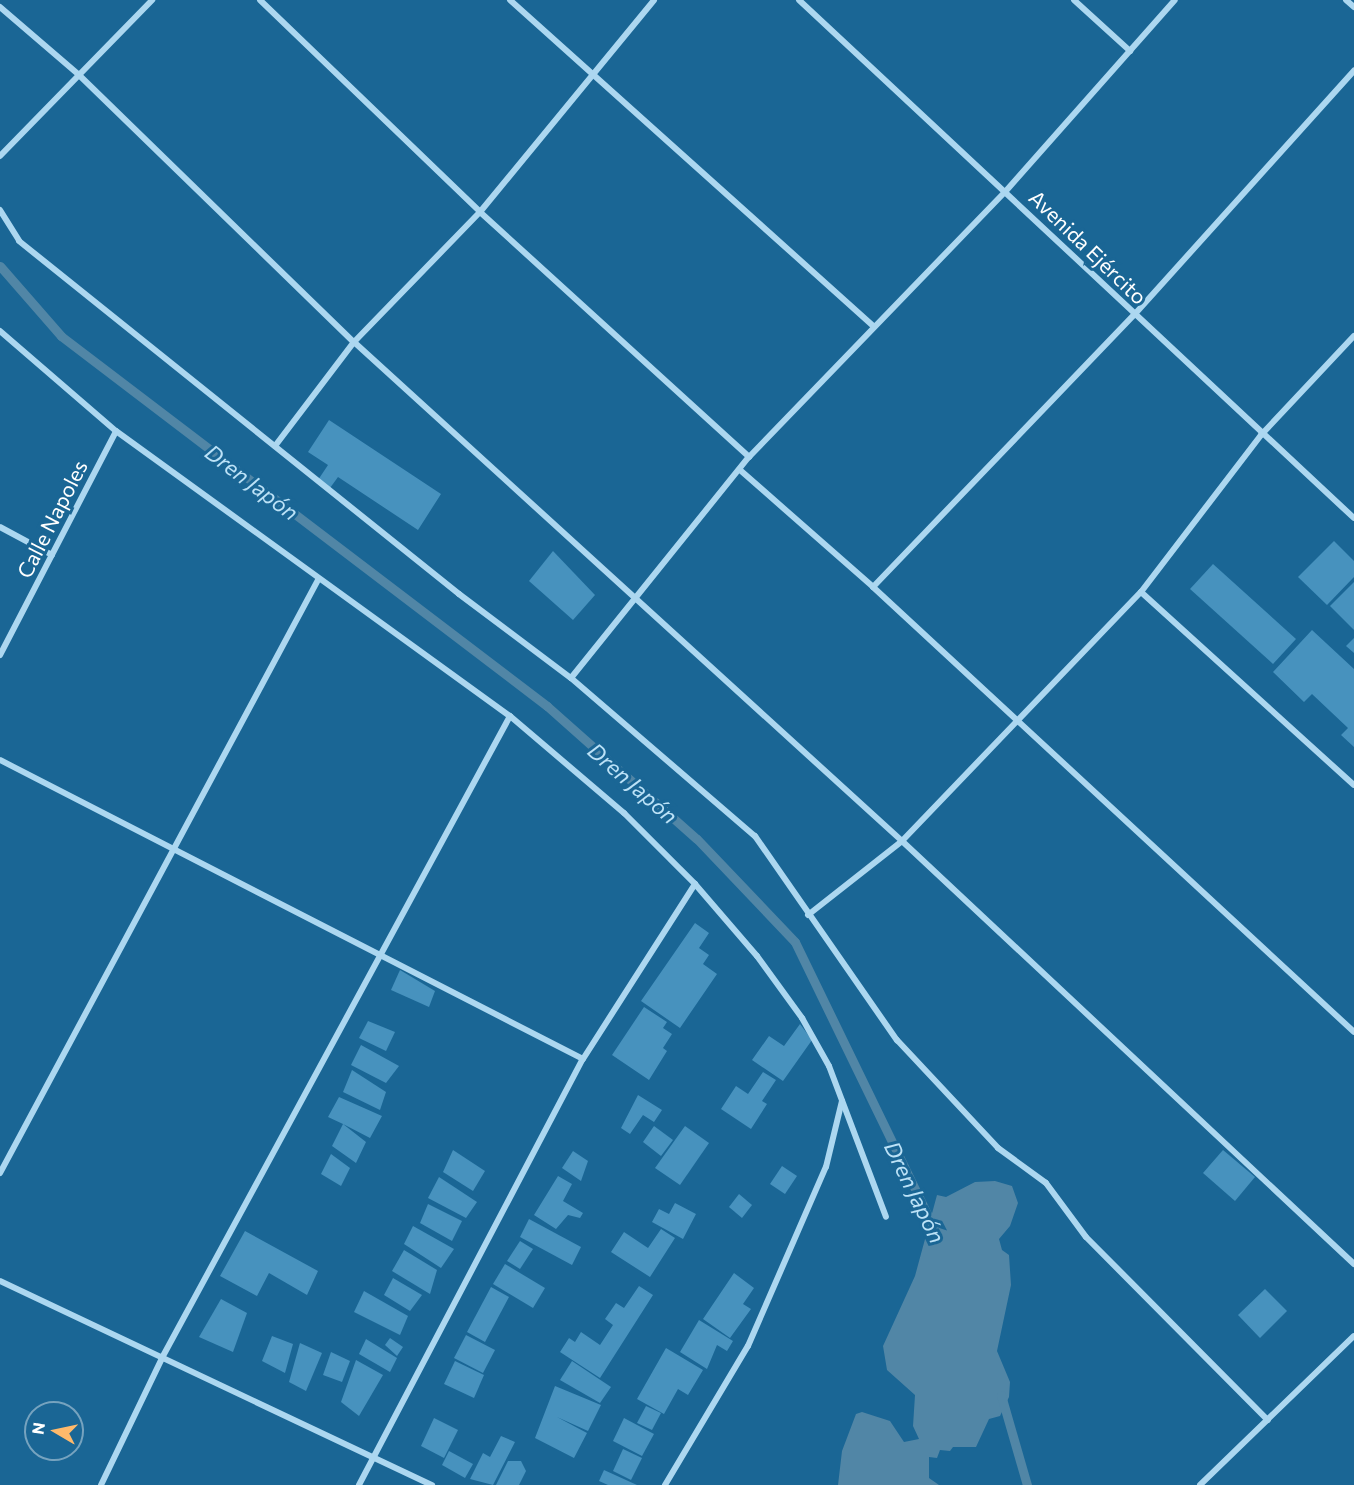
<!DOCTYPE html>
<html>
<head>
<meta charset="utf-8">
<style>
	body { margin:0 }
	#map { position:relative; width:1354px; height:1485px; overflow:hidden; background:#1a6695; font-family:Commissioner,sans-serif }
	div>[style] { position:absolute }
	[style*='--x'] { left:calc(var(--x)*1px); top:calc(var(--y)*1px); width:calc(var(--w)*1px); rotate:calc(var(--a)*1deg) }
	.water>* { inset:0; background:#5186a6 }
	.stream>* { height:9px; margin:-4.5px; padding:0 4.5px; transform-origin:4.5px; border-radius:4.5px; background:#5186a6 }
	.building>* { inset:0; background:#4792be }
	.minor>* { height:6px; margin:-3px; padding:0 3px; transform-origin:3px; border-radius:3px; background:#acd7f0 }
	span { translate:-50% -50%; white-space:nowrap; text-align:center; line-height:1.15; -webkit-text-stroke:6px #1a6695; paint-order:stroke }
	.street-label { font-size:21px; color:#fff }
	.water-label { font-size:22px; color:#bce2f7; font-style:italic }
	.north { position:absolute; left:24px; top:1401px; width:60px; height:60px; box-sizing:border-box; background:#1a6695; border:2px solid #76a3bf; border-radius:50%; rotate:279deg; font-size:16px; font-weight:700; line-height:24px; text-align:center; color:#fff }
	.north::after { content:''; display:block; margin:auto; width:21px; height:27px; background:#ffb96b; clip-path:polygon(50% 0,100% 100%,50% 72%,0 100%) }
</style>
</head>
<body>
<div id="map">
	<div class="water">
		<i style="clip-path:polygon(995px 1181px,1012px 1186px,1018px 1203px,1010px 1226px,999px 1239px,1002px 1250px,1009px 1255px,1011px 1285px,997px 1351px,1010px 1382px,1009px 1397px,1000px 1416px,989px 1419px,976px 1447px,953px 1447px,950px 1451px,940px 1450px,937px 1458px,929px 1457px,929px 1478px,939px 1485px,838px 1485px,842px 1451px,856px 1414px,862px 1412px,890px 1421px,904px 1442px,919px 1439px,913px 1426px,915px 1395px,887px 1370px,883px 1346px,915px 1276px,937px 1195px,946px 1197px,975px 1182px)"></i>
	</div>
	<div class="stream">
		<i style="--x:0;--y:266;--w:93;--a:48.9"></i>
		<i style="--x:61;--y:336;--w:611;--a:37.28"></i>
		<i style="--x:547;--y:706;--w:200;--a:41.6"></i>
		<i style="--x:697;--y:839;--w:142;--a:46.4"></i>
		<i style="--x:795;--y:942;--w:322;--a:64.1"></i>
		<i style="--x:1001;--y:1395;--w:94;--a:73.9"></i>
	</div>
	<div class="building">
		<i style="clip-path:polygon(329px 420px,441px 494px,418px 530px,338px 477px,330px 488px,318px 480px,328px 465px,308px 452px)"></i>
		<i style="clip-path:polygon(1334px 541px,1354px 561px,1354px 577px,1327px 605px,1298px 577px)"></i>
		<i style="clip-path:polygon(553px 551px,595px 595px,573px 620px,529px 581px)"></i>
		<i style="clip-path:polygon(1213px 564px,1296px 639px,1273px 664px,1190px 589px)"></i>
		<i style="clip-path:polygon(1354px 582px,1354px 630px,1330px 606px)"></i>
		<i style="clip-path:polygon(1312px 630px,1354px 669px,1354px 747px,1341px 735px,1348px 728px,1312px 694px,1304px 702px,1273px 672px)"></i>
		<i style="clip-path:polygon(1354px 638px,1354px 653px,1346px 646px)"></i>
		<i style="clip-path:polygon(695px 923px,709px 933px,699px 948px,709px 955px,703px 964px,717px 974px,680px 1028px,641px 1001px)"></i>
		<i style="clip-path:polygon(400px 970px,435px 991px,429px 1007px,391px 990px)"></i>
		<i style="clip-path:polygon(644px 1007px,667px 1022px,663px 1028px,672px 1034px,663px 1048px,667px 1051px,649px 1080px,612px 1055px)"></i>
		<i style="clip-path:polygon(368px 1021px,395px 1032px,386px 1051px,359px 1038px)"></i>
		<i style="clip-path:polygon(800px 1024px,812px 1040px,783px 1081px,752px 1060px,769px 1036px,784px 1046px)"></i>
		<i style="clip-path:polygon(361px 1045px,399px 1066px,386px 1083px,351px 1065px)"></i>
		<i style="clip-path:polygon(352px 1070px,386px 1092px,380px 1110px,343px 1092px)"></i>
		<i style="clip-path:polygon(763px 1072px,776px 1080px,762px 1101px,767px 1104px,751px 1129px,721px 1109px,736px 1086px,748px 1094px)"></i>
		<i style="clip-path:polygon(638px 1095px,662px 1110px,654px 1122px,643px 1115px,630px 1134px,621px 1128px)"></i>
		<i style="clip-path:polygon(339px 1097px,382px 1116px,370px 1138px,343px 1124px,366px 1142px,356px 1163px,332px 1146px,343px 1124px,328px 1117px)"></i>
		<i style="clip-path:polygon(654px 1126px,673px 1140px,661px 1156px,643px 1142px)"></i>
		<i style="clip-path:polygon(685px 1126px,709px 1143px,680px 1185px,655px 1168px)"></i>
		<i style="clip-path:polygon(453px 1150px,485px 1171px,473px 1191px,443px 1172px)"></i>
		<i style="clip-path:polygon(1223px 1150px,1255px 1177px,1235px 1201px,1203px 1173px)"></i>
		<i style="clip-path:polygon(573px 1151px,588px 1161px,581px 1181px,562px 1168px)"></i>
		<i style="clip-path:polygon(331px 1154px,350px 1168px,341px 1186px,321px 1174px)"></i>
		<i style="clip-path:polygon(782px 1166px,797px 1176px,785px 1194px,770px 1184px)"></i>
		<i style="clip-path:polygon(558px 1176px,572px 1184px,563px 1201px,583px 1213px,580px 1218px,568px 1215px,556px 1229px,534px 1215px)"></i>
		<i style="clip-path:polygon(439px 1177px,477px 1202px,466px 1218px,428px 1198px)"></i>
		<i style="clip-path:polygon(739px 1194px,752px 1205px,742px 1218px,729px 1207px)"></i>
		<i style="clip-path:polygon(675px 1203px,696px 1214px,683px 1239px,652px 1222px,659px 1209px,669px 1214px)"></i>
		<i style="clip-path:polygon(428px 1204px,462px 1221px,452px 1241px,420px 1223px)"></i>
		<i style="clip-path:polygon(529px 1219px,581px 1247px,572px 1265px,520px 1237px)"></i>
		<i style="clip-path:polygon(413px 1226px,454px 1249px,441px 1268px,404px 1244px)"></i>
		<i style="clip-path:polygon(661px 1229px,675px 1238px,650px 1277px,611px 1252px,624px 1232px,648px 1248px)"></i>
		<i style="clip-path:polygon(245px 1231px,318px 1271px,307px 1295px,269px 1273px,257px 1296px,220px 1276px)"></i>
		<i style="clip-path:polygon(520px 1241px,533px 1249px,520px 1269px,507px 1261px)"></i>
		<i style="clip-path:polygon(404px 1250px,437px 1270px,430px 1294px,392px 1271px)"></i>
		<i style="clip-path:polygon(505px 1264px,545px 1288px,533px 1308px,493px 1284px)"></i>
		<i style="clip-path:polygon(734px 1273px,754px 1288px,743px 1304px,751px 1309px,730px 1338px,703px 1319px)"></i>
		<i style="clip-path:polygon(393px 1278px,422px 1295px,410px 1311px,384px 1295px)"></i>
		<i style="clip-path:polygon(639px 1286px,653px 1295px,600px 1378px,560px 1352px,569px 1338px,575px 1342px,581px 1332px,600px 1345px,613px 1325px,605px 1319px,616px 1303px,624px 1308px)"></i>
		<i style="clip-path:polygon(491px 1287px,509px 1297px,485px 1342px,467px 1332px)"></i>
		<i style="clip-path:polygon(1265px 1289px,1287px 1311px,1260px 1338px,1238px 1315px)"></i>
		<i style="clip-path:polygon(364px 1291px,408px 1316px,400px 1335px,354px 1312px)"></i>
		<i style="clip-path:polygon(221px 1299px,247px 1313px,233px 1352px,199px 1337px)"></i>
		<i style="clip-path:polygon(699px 1320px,733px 1341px,727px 1351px,717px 1345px,707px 1369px,680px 1352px)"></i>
		<i style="clip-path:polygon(466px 1335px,495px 1350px,483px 1373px,454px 1358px)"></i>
		<i style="clip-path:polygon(272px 1336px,293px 1344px,285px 1373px,262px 1361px)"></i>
		<i style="clip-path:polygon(390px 1338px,403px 1347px,397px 1356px,385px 1345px)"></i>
		<i style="clip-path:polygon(366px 1339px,397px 1358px,390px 1372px,359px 1354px)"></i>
		<i style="clip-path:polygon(300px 1343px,322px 1353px,306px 1391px,289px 1382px)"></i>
		<i style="clip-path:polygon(666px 1348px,703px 1370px,688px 1395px,678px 1389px,664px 1414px,637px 1399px)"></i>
		<i style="clip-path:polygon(331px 1352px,350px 1361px,342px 1382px,323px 1375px)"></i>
		<i style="clip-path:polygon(356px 1360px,383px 1375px,359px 1416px,341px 1402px)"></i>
		<i style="clip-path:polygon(455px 1361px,484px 1375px,474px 1398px,444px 1384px)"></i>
		<i style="clip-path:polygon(572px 1361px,611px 1387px,600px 1403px,560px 1380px)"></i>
		<i style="clip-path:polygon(555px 1386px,601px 1405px,588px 1431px,557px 1417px,587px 1433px,574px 1458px,535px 1438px)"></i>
		<i style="clip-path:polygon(646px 1406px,661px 1413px,652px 1430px,637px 1423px)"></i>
		<i style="clip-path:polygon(434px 1418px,458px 1430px,444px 1458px,421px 1446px)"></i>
		<i style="clip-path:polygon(624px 1418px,654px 1434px,642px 1456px,613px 1441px)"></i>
		<i style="clip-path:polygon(501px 1436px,515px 1442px,493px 1485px,470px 1479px,483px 1453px,490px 1457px)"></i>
		<i style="clip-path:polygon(623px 1449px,642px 1458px,631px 1480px,613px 1471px)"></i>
		<i style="clip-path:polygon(449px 1451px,473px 1464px,465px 1478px,442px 1465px)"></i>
		<i style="clip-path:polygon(508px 1461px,521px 1461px,526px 1471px,519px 1485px,496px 1485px)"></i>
		<i style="clip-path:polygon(604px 1470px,637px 1485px,608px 1485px,599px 1481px)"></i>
	</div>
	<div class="minor">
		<i style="--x:260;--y:0;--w:306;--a:43.9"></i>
		<i style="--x:480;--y:212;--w:364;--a:42.3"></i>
		<i style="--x:510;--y:0;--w:488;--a:41.9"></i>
		<i style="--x:799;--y:0;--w:759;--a:43.03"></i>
		<i style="--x:1074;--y:0;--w:76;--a:42.3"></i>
		<i style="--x:1346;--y:0;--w:11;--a:41"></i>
		<i style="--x:0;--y:7;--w:104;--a:40.7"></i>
		<i style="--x:79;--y:75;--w:383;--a:44.2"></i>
		<i style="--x:354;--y:342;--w:741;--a:42.32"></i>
		<i style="--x:902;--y:841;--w:619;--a:43.1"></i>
		<i style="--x:0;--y:156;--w:218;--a:-45.7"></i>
		<i style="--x:0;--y:210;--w:36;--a:58"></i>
		<i style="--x:19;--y:241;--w:564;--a:38.74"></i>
		<i style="--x:459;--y:594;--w:140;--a:36.9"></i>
		<i style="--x:571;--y:678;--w:243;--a:40.7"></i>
		<i style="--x:755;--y:836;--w:249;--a:55.2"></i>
		<i style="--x:897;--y:1040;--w:148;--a:46.9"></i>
		<i style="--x:998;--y:1148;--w:59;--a:36.1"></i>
		<i style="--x:1046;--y:1183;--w:67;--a:53.5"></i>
		<i style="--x:1086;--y:1237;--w:258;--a:45.2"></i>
		<i style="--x:0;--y:331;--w:153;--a:40.8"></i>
		<i style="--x:116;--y:431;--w:486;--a:35.9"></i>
		<i style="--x:510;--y:716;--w:150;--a:40.4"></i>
		<i style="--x:624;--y:813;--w:100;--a:45"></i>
		<i style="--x:695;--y:884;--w:95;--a:49.3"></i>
		<i style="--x:757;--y:956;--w:77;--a:54"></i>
		<i style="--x:802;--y:1018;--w:55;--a:60.6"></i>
		<i style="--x:829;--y:1066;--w:161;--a:69.3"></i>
		<i style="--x:275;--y:446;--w:131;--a:-52.8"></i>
		<i style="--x:354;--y:342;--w:181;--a:-45.9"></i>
		<i style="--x:480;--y:212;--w:274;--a:-50.6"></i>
		<i style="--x:740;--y:470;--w:177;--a:41.3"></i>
		<i style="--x:873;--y:587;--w:655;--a:42.77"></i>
		<i style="--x:0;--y:527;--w:59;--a:28.3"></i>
		<i style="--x:873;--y:587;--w:377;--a:-46.2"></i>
		<i style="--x:1134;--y:315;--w:329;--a:-48"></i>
		<i style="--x:1141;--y:592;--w:287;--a:42.2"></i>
		<i style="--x:0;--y:655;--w:252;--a:-62.6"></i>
		<i style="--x:571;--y:678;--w:284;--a:-51.2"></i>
		<i style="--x:749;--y:457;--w:368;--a:-46"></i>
		<i style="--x:1005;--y:192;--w:256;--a:-48.5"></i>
		<i style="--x:0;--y:760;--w:655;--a:27.15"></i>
		<i style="--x:808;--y:915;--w:120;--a:-38.2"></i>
		<i style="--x:902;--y:841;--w:345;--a:-46.2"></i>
		<i style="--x:1141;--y:592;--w:198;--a:-52.6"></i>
		<i style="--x:1261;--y:435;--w:136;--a:-46.8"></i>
		<i style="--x:0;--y:1173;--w:673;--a:-61.8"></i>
		<i style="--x:0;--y:1281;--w:478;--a:25.3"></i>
		<i style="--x:101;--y:1485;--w:143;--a:-64.3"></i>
		<i style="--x:163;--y:1356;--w:728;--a:-61.53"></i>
		<i style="--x:359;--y:1485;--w:481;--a:-62.3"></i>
		<i style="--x:583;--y:1059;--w:208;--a:-57.4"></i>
		<i style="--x:665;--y:1485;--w:162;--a:-59.2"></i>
		<i style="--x:748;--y:1346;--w:195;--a:-66.5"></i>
		<i style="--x:826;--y:1167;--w:68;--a:-76.4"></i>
		<i style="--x:1200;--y:1485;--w:214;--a:-44.1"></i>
	</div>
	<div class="street-label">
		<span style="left:1088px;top:247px;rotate:44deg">Avenida Ejército</span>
		<span style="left:52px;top:519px;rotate:-63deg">Calle Napoles</span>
	</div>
	<div class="water-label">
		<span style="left:252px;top:482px;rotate:37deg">Dren Japón</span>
		<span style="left:633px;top:783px;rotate:41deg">Dren Japón</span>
		<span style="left:915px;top:1192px;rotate:64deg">Dren Japón</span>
	</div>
	<div class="north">N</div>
</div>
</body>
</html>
